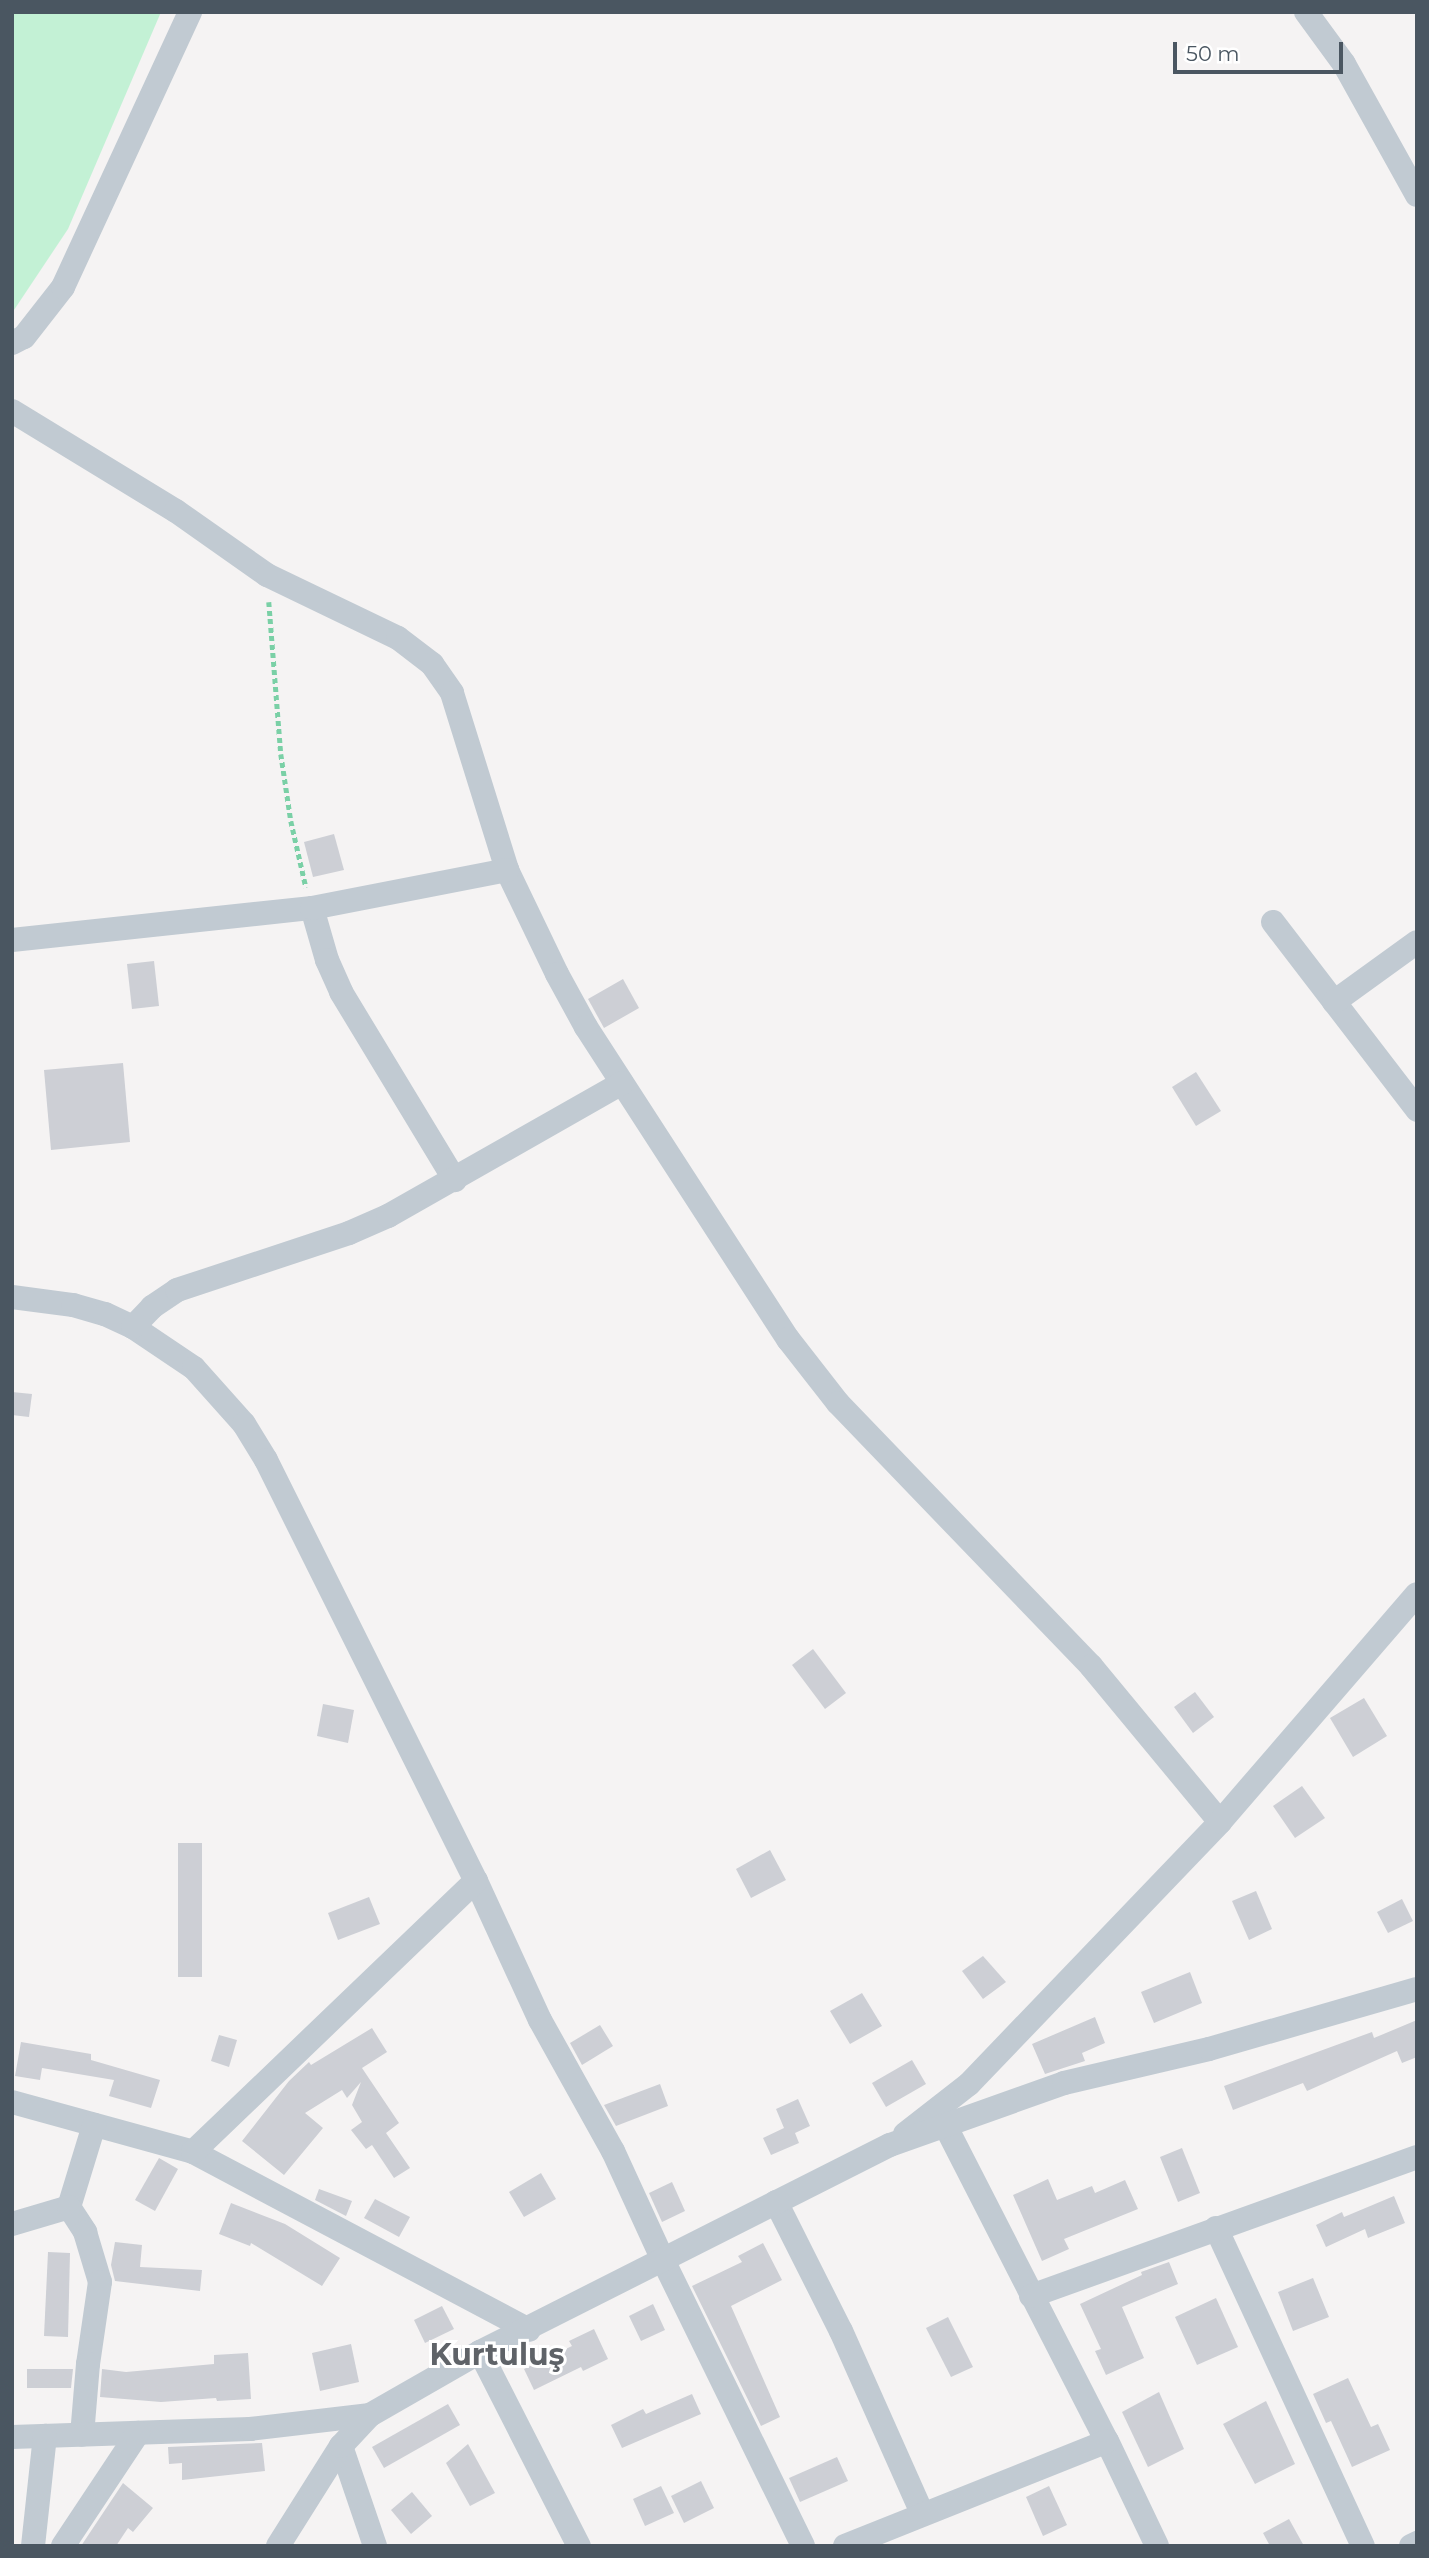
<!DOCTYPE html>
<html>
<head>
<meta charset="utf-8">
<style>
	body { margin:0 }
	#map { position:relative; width:1429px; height:2558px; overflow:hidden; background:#f5f3f3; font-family:Montserrat,sans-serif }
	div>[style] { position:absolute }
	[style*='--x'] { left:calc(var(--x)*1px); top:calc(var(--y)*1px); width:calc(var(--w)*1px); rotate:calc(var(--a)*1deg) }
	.green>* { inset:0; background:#c3f1d5 }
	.building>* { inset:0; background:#cdcfd5 }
	.path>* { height:4.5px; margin-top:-2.25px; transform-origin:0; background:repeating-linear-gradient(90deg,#7ad0a6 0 5px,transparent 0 8.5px) }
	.minor>* { height:24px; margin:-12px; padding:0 12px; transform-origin:12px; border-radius:12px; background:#c1cad2 }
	span { translate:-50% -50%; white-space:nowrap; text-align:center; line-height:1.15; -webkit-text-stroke:6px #fff; paint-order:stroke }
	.district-label { font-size:30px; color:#5f6368; font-weight:700 }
	.frame { position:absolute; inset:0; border:14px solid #4a5661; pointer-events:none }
	.scale { position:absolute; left:1173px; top:42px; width:170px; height:32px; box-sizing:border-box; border:4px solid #4a5661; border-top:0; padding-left:9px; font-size:21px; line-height:24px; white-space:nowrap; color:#4a5661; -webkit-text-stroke:5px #fff; paint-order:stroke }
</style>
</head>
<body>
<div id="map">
	<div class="green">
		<i style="clip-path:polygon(12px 12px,161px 12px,68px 229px,12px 313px)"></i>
	</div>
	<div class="building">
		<i style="clip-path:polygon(334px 834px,344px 870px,313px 877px,304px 842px)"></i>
		<i style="clip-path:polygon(154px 961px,159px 1006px,132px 1009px,127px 964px)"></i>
		<i style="clip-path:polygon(623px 979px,639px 1008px,604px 1028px,588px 999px)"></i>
		<i style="clip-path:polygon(123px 1063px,130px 1142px,51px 1150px,44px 1070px)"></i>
		<i style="clip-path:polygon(1196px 1072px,1221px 1111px,1196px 1126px,1172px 1087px)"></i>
		<i style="clip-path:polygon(12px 1392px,32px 1394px,29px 1417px,12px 1415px)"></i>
		<i style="clip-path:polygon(813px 1649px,846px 1693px,825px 1709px,792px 1665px)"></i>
		<i style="clip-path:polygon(1195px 1692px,1214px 1717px,1193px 1733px,1174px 1707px)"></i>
		<i style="clip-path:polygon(1364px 1698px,1387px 1736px,1353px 1757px,1330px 1718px)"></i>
		<i style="clip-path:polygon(323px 1704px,354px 1710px,348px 1743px,317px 1736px)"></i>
		<i style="clip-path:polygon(1302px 1786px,1325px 1818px,1295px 1838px,1273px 1806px)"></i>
		<i style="clip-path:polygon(178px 1843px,202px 1843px,202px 1977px,178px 1977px)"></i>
		<i style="clip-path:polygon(770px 1850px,786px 1880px,751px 1898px,736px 1869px)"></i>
		<i style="clip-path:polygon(1256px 1891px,1272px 1929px,1249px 1940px,1232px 1901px)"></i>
		<i style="clip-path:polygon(369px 1897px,380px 1924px,338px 1940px,328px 1913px)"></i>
		<i style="clip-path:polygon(1402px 1899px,1413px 1921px,1388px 1933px,1377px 1912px)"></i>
		<i style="clip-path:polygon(983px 1956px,1006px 1982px,983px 1999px,962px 1971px)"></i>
		<i style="clip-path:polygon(1190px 1972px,1202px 2003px,1154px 2023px,1141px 1992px)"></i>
		<i style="clip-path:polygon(862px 1993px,882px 2026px,850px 2044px,830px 2011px)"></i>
		<i style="clip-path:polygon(1095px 2017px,1105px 2043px,1082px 2053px,1085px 2061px,1045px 2074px,1032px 2044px)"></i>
		<i style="clip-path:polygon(1417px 2020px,1417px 2057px,1402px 2063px,1397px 2051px,1307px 2091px,1303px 2083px,1233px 2110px,1224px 2086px,1372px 2032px,1374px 2038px)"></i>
		<i style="clip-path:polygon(600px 2025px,613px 2046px,582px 2065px,570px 2043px)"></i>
		<i style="clip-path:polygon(372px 2028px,387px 2052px,362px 2068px,399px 2123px,386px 2133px,410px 2168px,394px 2178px,372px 2145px,366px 2149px,351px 2130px,362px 2122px,352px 2105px,361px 2082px,347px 2098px,342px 2090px,305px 2113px,323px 2128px,284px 2175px,242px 2141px,289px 2081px,309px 2062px,311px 2065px)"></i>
		<i style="clip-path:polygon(219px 2035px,237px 2040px,229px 2067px,211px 2061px)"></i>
		<i style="clip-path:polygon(21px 2042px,91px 2054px,91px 2060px,160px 2080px,151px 2108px,109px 2096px,114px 2080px,42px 2068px,40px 2080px,15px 2076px)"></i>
		<i style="clip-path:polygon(912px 2060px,926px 2084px,886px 2107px,872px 2083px)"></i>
		<i style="clip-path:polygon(660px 2084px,668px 2106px,616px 2126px,604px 2105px)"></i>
		<i style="clip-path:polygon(798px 2099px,810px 2126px,795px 2133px,799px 2143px,771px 2155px,763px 2138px,784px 2128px,776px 2109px)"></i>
		<i style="clip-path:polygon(1182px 2148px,1200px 2193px,1178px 2202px,1160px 2157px)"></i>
		<i style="clip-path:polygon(159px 2158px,178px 2169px,155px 2211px,135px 2200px)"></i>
		<i style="clip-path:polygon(541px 2173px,556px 2199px,524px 2217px,509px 2192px)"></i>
		<i style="clip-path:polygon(1048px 2179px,1057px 2200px,1092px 2186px,1095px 2193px,1125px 2180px,1138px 2209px,1064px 2239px,1069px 2249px,1042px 2261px,1013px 2195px)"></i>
		<i style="clip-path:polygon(672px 2182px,685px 2211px,662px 2222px,649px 2193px)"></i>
		<i style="clip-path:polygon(319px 2189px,352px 2201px,346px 2216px,315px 2200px)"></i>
		<i style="clip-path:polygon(1394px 2196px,1405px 2223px,1368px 2238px,1365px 2229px,1326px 2247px,1316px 2225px,1342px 2212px,1344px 2217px)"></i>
		<i style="clip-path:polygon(375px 2199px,410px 2217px,399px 2237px,364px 2218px)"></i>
		<i style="clip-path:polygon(231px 2203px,285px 2224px,340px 2258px,322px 2286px,251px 2243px,250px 2246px,219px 2234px)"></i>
		<i style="clip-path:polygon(115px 2242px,142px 2245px,140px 2267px,202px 2270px,200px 2291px,115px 2281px,111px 2265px)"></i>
		<i style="clip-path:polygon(763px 2243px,782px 2280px,731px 2306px,780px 2417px,761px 2426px,692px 2286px,742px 2262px,738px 2256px)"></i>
		<i style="clip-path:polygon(48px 2252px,70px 2253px,68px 2337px,44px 2336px)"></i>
		<i style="clip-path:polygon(1169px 2262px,1178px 2284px,1122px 2307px,1144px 2358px,1106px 2375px,1095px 2351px,1101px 2349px,1080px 2304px,1142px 2275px,1141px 2272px)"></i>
		<i style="clip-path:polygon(1313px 2278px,1329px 2317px,1293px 2331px,1278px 2292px)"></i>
		<i style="clip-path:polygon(1216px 2298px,1238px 2347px,1197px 2365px,1175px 2317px)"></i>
		<i style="clip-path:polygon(653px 2304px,665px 2330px,641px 2341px,629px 2316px)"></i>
		<i style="clip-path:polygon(442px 2306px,454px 2329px,425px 2343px,414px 2320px)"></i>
		<i style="clip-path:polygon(948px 2317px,973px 2367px,951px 2377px,926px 2328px)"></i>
		<i style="clip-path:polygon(594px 2329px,608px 2359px,583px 2371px,581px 2367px,534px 2390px,524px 2369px,572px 2346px,569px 2341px)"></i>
		<i style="clip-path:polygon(351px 2344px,359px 2382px,320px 2391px,312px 2353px)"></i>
		<i style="clip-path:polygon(248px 2353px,251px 2399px,217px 2401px,216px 2398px,161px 2402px,100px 2397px,102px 2369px,126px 2372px,214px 2364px,214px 2355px)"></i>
		<i style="clip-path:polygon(27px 2369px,73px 2369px,71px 2388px,27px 2388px)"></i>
		<i style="clip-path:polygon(1348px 2378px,1371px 2427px,1378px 2424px,1390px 2450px,1352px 2467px,1331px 2421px,1326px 2423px,1313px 2394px)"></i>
		<i style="clip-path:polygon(1159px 2392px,1184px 2449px,1148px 2467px,1122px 2412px)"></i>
		<i style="clip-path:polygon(692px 2394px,701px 2414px,622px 2448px,611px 2425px,643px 2409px,646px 2414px)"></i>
		<i style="clip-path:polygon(1266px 2401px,1295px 2464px,1255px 2484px,1223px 2424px)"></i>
		<i style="clip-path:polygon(448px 2404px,460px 2425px,384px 2468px,372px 2447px)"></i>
		<i style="clip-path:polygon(262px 2443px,265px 2471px,182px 2480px,182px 2463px,169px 2464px,168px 2447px)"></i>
		<i style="clip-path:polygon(468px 2444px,495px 2493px,470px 2506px,446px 2463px)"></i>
		<i style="clip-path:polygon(837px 2457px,848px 2481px,800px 2502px,789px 2478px)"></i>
		<i style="clip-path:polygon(701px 2481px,714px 2508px,684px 2523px,671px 2496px)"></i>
		<i style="clip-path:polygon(123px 2483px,153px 2508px,133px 2532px,128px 2528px,116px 2546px,81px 2546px)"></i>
		<i style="clip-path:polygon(661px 2486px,674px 2513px,645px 2526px,633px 2499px)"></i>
		<i style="clip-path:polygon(1049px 2486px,1067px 2525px,1043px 2536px,1026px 2497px)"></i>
		<i style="clip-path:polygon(412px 2492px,432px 2516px,411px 2534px,391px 2510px)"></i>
		<i style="clip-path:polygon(1289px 2519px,1304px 2546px,1270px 2546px,1263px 2533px)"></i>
	</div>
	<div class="path">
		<i style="--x:269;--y:602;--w:152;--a:85.5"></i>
		<i style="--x:281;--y:754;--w:68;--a:81.5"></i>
		<i style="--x:291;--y:821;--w:68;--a:77.2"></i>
	</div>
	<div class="minor">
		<i style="--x:1306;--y:12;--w:64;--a:53.8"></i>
		<i style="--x:1344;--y:64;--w:150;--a:60.9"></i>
		<i style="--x:12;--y:343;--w:13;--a:-27"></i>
		<i style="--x:24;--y:337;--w:63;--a:-52"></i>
		<i style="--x:63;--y:287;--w:303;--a:-65.2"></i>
		<i style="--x:12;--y:411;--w:192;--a:31.4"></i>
		<i style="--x:176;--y:511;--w:111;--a:35.1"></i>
		<i style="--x:267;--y:575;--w:145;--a:25.7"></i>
		<i style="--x:398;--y:638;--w:43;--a:37.4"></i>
		<i style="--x:432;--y:664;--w:35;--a:55"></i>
		<i style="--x:452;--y:693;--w:185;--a:72.7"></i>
		<i style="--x:507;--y:870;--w:115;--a:64.3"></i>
		<i style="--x:557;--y:974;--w:60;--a:61.3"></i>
		<i style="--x:586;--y:1027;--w:372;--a:57.1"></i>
		<i style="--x:788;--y:1339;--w:81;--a:52"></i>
		<i style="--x:838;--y:1403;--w:365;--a:46.1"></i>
		<i style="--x:1091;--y:1666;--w:202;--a:50.4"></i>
		<i style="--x:312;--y:908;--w:54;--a:73.9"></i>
		<i style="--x:327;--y:960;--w:35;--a:66"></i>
		<i style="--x:341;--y:992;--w:220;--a:58.8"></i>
		<i style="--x:1273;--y:922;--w:237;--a:52.5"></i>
		<i style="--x:12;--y:940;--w:302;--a:-6.1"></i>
		<i style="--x:312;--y:908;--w:199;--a:-11"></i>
		<i style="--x:1334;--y:1002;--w:102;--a:-35.9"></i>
		<i style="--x:12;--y:1297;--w:62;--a:7.5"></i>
		<i style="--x:73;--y:1305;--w:33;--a:16"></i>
		<i style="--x:105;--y:1314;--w:31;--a:25"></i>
		<i style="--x:133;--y:1327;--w:73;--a:33.9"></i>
		<i style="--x:194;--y:1368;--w:75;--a:48.2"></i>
		<i style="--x:244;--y:1424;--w:42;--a:58.6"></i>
		<i style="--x:266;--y:1460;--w:470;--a:63.5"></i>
		<i style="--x:476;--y:1881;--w:153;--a:65.3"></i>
		<i style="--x:540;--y:2020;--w:150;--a:60.9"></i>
		<i style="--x:613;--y:2151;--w:120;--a:65.4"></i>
		<i style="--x:663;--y:2260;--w:318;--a:63.9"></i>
		<i style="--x:133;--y:1327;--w:28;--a:-46"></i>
		<i style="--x:152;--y:1307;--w:30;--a:-34"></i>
		<i style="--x:177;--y:1290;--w:181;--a:-18.3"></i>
		<i style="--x:349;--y:1233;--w:43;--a:-23.6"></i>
		<i style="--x:388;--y:1216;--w:269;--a:-29.6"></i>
		<i style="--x:12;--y:2102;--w:188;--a:15.4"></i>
		<i style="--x:193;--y:2152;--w:380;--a:27.9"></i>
		<i style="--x:946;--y:2127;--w:353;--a:62.9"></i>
		<i style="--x:1107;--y:2441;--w:116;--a:64.5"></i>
		<i style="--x:905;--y:2134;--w:81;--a:-38"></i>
		<i style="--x:969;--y:2084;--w:363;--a:-46.2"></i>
		<i style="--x:1220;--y:1822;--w:301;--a:-49.2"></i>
		<i style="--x:193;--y:2152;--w:392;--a:-43.8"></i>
		<i style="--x:776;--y:2202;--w:144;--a:63.3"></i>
		<i style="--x:841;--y:2331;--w:199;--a:66"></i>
		<i style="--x:69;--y:2207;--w:86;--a:-73"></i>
		<i style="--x:12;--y:2224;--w:59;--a:-16.6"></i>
		<i style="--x:69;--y:2207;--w:30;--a:57"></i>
		<i style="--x:85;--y:2232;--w:52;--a:73.3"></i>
		<i style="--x:100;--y:2282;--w:83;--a:98.3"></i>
		<i style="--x:88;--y:2364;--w:71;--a:94.8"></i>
		<i style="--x:1216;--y:2228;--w:350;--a:65.2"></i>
		<i style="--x:1031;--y:2296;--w:410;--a:-19.8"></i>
		<i style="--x:480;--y:2352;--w:218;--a:63"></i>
		<i style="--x:12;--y:2437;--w:238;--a:-1.9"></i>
		<i style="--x:250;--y:2429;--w:121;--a:-6.7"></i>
		<i style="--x:370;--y:2415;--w:127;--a:-29.8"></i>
		<i style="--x:480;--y:2352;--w:459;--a:-26.8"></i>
		<i style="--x:890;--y:2145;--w:185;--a:-19.6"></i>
		<i style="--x:1064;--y:2083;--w:149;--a:-13.2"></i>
		<i style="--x:1209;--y:2049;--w:216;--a:-16.1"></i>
		<i style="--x:341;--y:2446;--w:106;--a:71.2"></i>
		<i style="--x:33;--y:2546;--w:111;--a:-83.8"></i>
		<i style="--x:63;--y:2546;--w:136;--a:-56.4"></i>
		<i style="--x:278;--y:2546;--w:118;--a:-57.8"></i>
		<i style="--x:341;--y:2446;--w:42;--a:-46.9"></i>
		<i style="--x:845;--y:2546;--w:282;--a:-21.8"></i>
		<i style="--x:1411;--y:2546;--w:7;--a:-27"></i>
	</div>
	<div class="district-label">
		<span style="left:497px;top:2355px">Kurtuluş</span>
	</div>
	<div class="frame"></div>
	<div class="scale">50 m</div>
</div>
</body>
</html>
